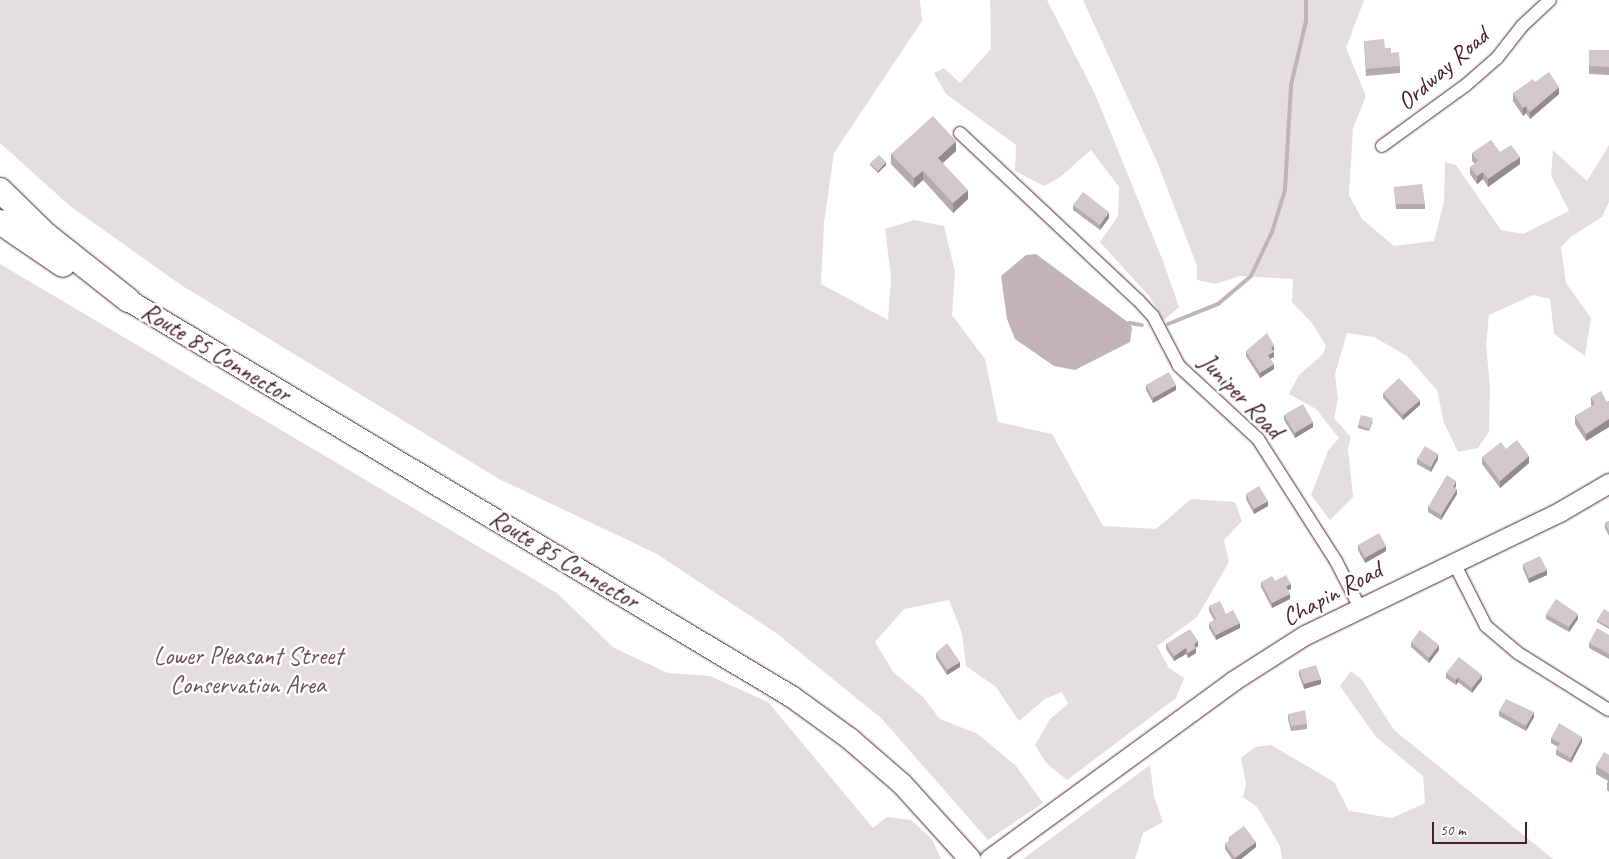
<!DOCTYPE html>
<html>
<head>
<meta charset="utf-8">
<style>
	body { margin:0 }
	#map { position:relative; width:1609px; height:859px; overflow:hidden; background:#fff; font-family:Caveat,sans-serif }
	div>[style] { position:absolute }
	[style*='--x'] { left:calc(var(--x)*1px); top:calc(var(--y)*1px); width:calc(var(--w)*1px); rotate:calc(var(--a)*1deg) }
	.green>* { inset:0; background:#e5dee0 }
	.water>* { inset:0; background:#c1b3b6 }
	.stream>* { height:4px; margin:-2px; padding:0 2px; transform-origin:2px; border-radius:2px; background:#c1b3b6 }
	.roads { filter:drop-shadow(0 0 1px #4a1f2b) drop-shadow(0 0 1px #4a1f2b) }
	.street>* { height:12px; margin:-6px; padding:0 6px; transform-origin:6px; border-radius:6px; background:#fff }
	.secondary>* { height:19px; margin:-9.5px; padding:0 9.5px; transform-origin:9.5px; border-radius:9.5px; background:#fff }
	.primary>* { height:21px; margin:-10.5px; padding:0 10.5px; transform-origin:10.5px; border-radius:10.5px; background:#fff }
	.highway>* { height:24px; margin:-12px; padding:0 12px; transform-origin:12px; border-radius:12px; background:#fff }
	.wall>* { inset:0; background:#b5abaf }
	.shaded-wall>* { inset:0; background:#938b8e }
	.building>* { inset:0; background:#d2c7cb }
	span { translate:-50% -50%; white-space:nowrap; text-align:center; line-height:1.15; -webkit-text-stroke:5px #fff; paint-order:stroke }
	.street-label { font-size:25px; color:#4a1f2b }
	.park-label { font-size:25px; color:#714f58 }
	.scale { position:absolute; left:1432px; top:822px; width:95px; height:22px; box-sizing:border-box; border:2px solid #4a1f2b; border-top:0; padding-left:6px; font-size:15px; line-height:18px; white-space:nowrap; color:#4a1f2b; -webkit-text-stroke:4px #fff; paint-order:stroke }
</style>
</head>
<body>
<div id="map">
	<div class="green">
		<i style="clip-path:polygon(0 0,920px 0,922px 21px,834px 153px,824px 223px,821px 284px,888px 320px,891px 276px,885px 229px,914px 220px,944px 226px,955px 272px,952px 315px,985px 359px,998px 422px,1052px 434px,1103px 526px,1156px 529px,1191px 499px,1235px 502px,1242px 521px,1224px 540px,1229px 562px,1197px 617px,1157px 646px,1169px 668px,1184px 678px,1176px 698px,1067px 780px,1046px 763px,1035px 745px,1050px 719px,1068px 704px,1062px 692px,1045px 699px,1019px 721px,996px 687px,966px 666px,962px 633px,949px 600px,904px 609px,875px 642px,894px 673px,923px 697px,940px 719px,978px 734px,1016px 766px,1043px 803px,988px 840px,881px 718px,776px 633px,657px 554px,499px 479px,181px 285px,70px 206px,0 143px)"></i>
		<i style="clip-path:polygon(990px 0,1047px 0,1095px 94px,1163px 261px,1179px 307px,1164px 320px,1150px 297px,1100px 242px,1118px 216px,1119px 187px,1091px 150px,1059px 178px,1044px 186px,1015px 171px,1016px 145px,946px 94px,934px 73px,944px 68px,960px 83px,991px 49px)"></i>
		<i style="clip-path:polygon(1083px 0,1364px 0,1346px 48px,1366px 96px,1353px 128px,1349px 195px,1362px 219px,1394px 246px,1434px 241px,1444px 202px,1445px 162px,1456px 165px,1501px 230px,1523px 234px,1569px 211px,1551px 175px,1553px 150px,1587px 181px,1609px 145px,1609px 202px,1602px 217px,1572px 236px,1561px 247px,1566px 283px,1591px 318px,1585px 356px,1554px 334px,1550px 299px,1533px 295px,1489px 315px,1486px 345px,1490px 387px,1489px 432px,1478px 448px,1458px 452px,1444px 423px,1437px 390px,1407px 356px,1374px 337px,1347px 333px,1335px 374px,1338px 399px,1334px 418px,1351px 437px,1348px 449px,1353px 497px,1330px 520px,1311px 495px,1328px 451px,1339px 438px,1316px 409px,1289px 394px,1299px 375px,1323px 354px,1326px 346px,1312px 323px,1292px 302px,1293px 279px,1240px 276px,1215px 284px,1197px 280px,1197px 266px,1158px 164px)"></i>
		<i style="clip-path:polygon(0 264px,557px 593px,614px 648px,668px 673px,710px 676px,768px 702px,873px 828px,887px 817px,911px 820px,932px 839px,941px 859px,0 859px)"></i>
		<i style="clip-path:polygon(1351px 671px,1362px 680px,1394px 730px,1553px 859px,1282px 859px,1280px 846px,1257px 807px,1243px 797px,1246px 784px,1241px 758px,1255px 747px,1271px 745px,1334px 782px,1349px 811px,1392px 818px,1425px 803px,1423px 776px,1376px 737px,1340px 686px)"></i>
		<i style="clip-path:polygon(1150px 765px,1154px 796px,1163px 822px,1143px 833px,1135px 859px,1023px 859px)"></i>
	</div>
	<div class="water">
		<i style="clip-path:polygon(1036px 254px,1129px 323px,1132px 328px,1130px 342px,1075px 370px,1054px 366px,1015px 339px,1007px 319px,1001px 276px,1026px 255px)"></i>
	</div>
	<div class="stream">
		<i style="--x:1129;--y:323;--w:13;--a:9"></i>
		<i style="--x:1168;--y:324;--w:54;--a:-21.8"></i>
		<i style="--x:1218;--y:304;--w:43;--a:-40.3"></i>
		<i style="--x:1251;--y:276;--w:49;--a:-64.5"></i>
		<i style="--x:1272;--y:232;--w:44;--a:-72.8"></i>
		<i style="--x:1285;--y:190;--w:105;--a:-86.7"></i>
		<i style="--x:1291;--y:85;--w:66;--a:-76.8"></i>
		<i style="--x:1306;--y:21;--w:21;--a:-90"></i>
	</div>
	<div class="roads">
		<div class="street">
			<i style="--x:960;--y:133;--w:244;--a:43.2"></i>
			<i style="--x:1138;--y:300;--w:22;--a:47"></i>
			<i style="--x:1153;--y:316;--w:56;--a:62.5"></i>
			<i style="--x:1179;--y:366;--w:108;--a:42.7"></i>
			<i style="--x:1258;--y:439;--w:145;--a:57.4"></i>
			<i style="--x:1336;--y:561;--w:51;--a:62.9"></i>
			<i style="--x:1382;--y:146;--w:104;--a:-36"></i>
			<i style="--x:1466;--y:85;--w:41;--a:-41.1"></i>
			<i style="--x:1497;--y:58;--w:41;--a:-52"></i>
			<i style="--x:1522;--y:26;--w:38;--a:-43"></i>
			<i style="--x:1453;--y:561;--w:73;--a:63.1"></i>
			<i style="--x:1486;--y:626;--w:42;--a:40.2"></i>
			<i style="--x:1518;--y:653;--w:107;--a:32.1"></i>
		</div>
		<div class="secondary">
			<i style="--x:989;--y:859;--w:302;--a:-36.1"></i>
			<i style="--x:1233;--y:681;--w:85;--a:-32.6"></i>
			<i style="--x:1305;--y:635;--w:284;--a:-25.8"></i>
			<i style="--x:1561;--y:511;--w:56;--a:-30.3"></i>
		</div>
		<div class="primary">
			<i style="--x:128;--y:300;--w:772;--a:30.85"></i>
			<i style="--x:791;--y:696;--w:72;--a:35.9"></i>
			<i style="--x:849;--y:738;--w:70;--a:41"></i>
			<i style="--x:902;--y:784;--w:101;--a:47.8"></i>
		</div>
		<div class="highway">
			<i style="--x:0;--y:190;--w:64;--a:44.4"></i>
			<i style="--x:46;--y:235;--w:105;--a:38.4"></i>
			<i style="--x:0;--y:222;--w:76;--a:34.3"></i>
		</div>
	</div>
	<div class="wall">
		<i style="clip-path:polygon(1364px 41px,1385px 48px,1400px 66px,1400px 73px,1366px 76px)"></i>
		<i style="clip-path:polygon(1589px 50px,1609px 50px,1609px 75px,1589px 74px)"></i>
		<i style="clip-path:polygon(1535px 82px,1559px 94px,1530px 119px,1526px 113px,1523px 116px,1513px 101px,1513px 93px)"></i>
		<i style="clip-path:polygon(956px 151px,943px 163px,968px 199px,953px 213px,923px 180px,914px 188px,891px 164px,891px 154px)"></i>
		<i style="clip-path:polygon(1500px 152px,1520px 164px,1488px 187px,1483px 179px,1477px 184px,1470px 174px,1470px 167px,1475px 164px,1472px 161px,1472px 153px)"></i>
		<i style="clip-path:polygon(870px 163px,886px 165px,878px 173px,870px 165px)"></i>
		<i style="clip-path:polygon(1394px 187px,1425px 204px,1425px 209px,1396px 209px)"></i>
		<i style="clip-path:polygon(1073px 205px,1109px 218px,1100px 230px,1073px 210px)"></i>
		<i style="clip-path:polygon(1274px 350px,1273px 351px,1274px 357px,1270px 359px,1274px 369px,1260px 378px,1246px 356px,1246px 351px)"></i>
		<i style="clip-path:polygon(1146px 385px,1176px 390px,1153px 403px,1146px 390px)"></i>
		<i style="clip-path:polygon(1383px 393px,1420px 405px,1403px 420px,1383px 398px)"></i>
		<i style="clip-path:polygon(1591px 397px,1607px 402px,1609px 401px,1609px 427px,1586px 441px,1575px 424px,1575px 416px,1592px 406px,1591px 405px)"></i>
		<i style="clip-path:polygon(1284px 415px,1313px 427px,1295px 438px,1284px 420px)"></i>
		<i style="clip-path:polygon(1373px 421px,1369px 431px,1358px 428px,1358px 425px)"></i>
		<i style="clip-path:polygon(1482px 457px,1529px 463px,1500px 488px,1482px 464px)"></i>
		<i style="clip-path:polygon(1417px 459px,1438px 459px,1431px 472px,1417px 464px)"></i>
		<i style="clip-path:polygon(1456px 486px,1455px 488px,1457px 494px,1441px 520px,1428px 512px,1428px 507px)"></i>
		<i style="clip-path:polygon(1246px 494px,1268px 506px,1254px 514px,1246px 499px)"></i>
		<i style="clip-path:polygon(1609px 521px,1609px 536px,1605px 528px,1605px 523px)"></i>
		<i style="clip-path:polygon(1358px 545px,1386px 551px,1365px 563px,1358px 550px)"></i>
		<i style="clip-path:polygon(1523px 564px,1547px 575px,1529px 583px,1523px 569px)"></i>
		<i style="clip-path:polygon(1275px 581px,1291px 589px,1288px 590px,1290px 599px,1272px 608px,1261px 587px,1261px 582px)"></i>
		<i style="clip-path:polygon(1209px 606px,1226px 614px,1240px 628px,1216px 640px,1209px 628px,1209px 623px,1214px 620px,1209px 611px)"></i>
		<i style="clip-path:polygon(1609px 612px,1609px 629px,1597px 622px,1597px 620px)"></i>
		<i style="clip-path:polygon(1546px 614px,1578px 619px,1569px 632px,1546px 619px)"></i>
		<i style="clip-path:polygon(1609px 635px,1609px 659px,1589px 648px,1589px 643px)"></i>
		<i style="clip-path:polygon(1411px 642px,1439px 650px,1429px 663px,1411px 647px)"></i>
		<i style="clip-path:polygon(1166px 644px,1198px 646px,1196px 647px,1196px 653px,1188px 658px,1186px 654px,1174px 661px,1166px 649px)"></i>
		<i style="clip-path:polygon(936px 653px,960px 667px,947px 675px,936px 658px)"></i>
		<i style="clip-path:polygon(1299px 670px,1321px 684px,1304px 689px,1299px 675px)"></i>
		<i style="clip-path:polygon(1446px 673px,1482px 680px,1472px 693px,1458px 682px,1456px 685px,1446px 678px)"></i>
		<i style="clip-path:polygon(1499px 711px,1534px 717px,1526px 731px,1499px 716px)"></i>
		<i style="clip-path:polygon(1288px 714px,1307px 724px,1307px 729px,1291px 731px,1288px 719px)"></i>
		<i style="clip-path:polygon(1551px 738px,1582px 742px,1571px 763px,1556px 755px,1556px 750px,1558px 747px,1551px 743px)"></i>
		<i style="clip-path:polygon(1609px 755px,1609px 792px,1607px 790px,1607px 783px,1608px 781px,1596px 774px,1596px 766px)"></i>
		<i style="clip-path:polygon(1229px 837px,1256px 847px,1241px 859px,1232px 859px,1225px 849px,1225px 844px,1229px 841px)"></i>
	</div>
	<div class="shaded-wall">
		<i style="clip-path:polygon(1559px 87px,1559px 94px,1530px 119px,1530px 112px)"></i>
		<i style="clip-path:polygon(1526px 106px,1526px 113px,1523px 116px,1523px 108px)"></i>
		<i style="clip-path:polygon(956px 141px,956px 151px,938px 167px,938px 158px)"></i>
		<i style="clip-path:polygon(1520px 157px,1520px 164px,1488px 187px,1488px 179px)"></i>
		<i style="clip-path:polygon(886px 162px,886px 165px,878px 173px,878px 171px)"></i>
		<i style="clip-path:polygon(923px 171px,923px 180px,914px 188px,914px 178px)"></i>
		<i style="clip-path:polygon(1483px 172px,1483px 179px,1477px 184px,1477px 176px)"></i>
		<i style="clip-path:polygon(968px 190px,968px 199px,953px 213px,953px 203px)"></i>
		<i style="clip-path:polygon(1109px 212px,1109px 218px,1100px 230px,1100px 225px)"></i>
		<i style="clip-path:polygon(1274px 345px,1274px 350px,1271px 353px,1271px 348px)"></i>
		<i style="clip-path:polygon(1274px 352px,1274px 357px,1268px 360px,1268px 355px)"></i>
		<i style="clip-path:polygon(1274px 364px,1274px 369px,1260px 378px,1260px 373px)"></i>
		<i style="clip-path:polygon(1176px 385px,1176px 390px,1153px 403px,1153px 398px)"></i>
		<i style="clip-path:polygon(1420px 400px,1420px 405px,1403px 420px,1403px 415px)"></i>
		<i style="clip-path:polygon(1609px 419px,1609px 427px,1586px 441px,1586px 434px)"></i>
		<i style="clip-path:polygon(1313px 422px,1313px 427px,1295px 438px,1295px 433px)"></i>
		<i style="clip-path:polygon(1438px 454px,1438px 459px,1431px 472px,1431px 467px)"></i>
		<i style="clip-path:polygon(1529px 456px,1529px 463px,1500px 488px,1500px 481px)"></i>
		<i style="clip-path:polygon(1456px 481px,1456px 486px,1453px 492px,1453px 487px)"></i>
		<i style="clip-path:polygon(1457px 489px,1457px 494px,1441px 520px,1441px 515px)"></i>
		<i style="clip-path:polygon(1268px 501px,1268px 506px,1254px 514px,1254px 509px)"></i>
		<i style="clip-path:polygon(1386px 546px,1386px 551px,1365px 563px,1365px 558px)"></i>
		<i style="clip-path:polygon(1547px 570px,1547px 575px,1529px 583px,1529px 578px)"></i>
		<i style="clip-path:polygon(1291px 584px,1291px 589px,1286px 591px,1286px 586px)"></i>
		<i style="clip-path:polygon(1290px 594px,1290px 599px,1272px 608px,1272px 603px)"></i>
		<i style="clip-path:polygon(1578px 614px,1578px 619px,1569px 632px,1569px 627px)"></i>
		<i style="clip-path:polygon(1240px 623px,1240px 628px,1216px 640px,1216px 635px)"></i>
		<i style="clip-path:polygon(1198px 641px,1198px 646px,1194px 649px,1194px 644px)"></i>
		<i style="clip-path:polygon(1439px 645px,1439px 650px,1429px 663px,1429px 658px)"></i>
		<i style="clip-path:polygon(1186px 648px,1186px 654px,1174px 661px,1174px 656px)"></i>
		<i style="clip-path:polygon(1196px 648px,1196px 653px,1188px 658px,1188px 653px)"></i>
		<i style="clip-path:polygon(960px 662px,960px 667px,947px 675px,947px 670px)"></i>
		<i style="clip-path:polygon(1482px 675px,1482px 680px,1472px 693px,1472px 688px)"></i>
		<i style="clip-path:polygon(1458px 677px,1458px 682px,1456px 685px,1456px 680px)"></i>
		<i style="clip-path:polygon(1321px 679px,1321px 684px,1304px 689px,1304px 684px)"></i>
		<i style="clip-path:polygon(1534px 712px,1534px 717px,1526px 731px,1526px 726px)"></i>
		<i style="clip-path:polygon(1582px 737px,1582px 742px,1571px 763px,1571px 758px)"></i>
		<i style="clip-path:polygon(1256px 842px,1256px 847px,1241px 859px,1235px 859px,1235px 858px)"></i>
	</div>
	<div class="building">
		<i style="clip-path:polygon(1384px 39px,1385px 48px,1391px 48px,1391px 53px,1399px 52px,1400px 66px,1366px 69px,1364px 41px)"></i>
		<i style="clip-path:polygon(1589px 50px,1609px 50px,1609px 67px,1589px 66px)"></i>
		<i style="clip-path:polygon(1549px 72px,1559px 87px,1530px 112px,1526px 106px,1523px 108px,1513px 93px,1533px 79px,1535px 82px)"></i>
		<i style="clip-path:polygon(933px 116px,956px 141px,938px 158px,968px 190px,953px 203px,923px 171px,914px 178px,891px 154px)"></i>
		<i style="clip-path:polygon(1491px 140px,1500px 152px,1511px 145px,1520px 157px,1488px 179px,1483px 172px,1477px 176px,1470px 167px,1478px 161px,1472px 153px)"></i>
		<i style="clip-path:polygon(879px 155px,886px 162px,878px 171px,870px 163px)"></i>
		<i style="clip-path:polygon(1422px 184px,1425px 204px,1396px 204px,1394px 187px)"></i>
		<i style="clip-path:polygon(1083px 192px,1109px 212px,1100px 225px,1073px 205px)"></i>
		<i style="clip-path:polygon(1267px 333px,1274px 345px,1271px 348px,1274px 352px,1268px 355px,1274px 364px,1260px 373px,1246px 351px)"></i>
		<i style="clip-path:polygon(1169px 372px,1176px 385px,1153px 398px,1146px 385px)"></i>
		<i style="clip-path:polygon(1399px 378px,1420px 400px,1403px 415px,1383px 393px)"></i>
		<i style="clip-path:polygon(1601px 391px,1607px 402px,1609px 401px,1609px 419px,1586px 434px,1575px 416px,1595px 404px,1591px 397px)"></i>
		<i style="clip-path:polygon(1303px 404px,1313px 422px,1295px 433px,1284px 415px)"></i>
		<i style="clip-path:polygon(1361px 415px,1373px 418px,1369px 429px,1358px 425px)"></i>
		<i style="clip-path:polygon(1517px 440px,1529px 456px,1500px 481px,1482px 457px,1501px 442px,1506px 449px)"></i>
		<i style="clip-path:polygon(1425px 446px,1438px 454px,1431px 467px,1417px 459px)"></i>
		<i style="clip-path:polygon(1447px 475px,1456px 481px,1453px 487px,1457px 489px,1441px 515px,1428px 507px)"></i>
		<i style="clip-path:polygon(1259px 486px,1268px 501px,1254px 509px,1246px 494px)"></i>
		<i style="clip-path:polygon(1609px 521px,1609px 531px,1605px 523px)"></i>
		<i style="clip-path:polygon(1379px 533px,1386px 546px,1365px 558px,1358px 545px)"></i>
		<i style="clip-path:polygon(1540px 556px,1547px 570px,1529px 578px,1523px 564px)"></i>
		<i style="clip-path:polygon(1286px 575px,1291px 584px,1286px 586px,1290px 594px,1272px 603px,1261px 582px,1272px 576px,1275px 581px)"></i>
		<i style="clip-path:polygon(1556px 599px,1578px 614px,1569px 627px,1546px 614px)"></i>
		<i style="clip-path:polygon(1220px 601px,1226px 614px,1233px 610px,1240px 623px,1216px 635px,1209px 623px,1216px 619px,1209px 606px)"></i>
		<i style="clip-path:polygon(1604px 609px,1609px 612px,1609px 627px,1597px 620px)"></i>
		<i style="clip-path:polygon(1597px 628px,1609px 635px,1609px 654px,1589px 643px)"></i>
		<i style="clip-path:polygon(1190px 629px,1198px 641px,1194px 644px,1196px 648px,1188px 653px,1186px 648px,1174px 656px,1166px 644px)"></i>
		<i style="clip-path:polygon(1420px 630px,1439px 645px,1429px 658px,1411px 642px)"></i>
		<i style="clip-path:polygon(947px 643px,960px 662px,947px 670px,936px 653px)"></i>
		<i style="clip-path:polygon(1459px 657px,1482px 675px,1472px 688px,1458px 677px,1456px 680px,1446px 673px)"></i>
		<i style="clip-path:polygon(1316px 665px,1321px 679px,1304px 684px,1299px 670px)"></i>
		<i style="clip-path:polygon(1506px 699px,1534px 712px,1526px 726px,1499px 711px)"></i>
		<i style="clip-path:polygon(1305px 710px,1307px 724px,1291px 726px,1288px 714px)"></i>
		<i style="clip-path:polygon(1559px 723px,1582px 737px,1571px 758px,1556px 750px,1560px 743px,1551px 738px)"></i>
		<i style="clip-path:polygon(1604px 752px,1609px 755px,1609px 774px,1596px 766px)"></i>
		<i style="clip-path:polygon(1244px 826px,1256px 842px,1235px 858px,1225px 844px,1231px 839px,1229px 837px)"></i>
	</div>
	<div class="street-label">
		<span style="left:1443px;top:69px;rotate:-41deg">Ordway Road</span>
		<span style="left:216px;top:353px;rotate:31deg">Route 85 Connector</span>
		<span style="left:1241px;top:396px;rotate:46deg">Juniper Road</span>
		<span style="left:564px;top:560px;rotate:31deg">Route 85 Connector</span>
		<span style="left:1332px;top:594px;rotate:-28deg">Chapin Road</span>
	</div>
	<div class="park-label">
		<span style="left:248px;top:671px">Lower Pleasant Street<br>Conservation Area</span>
	</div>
	<div class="scale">50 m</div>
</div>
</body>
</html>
